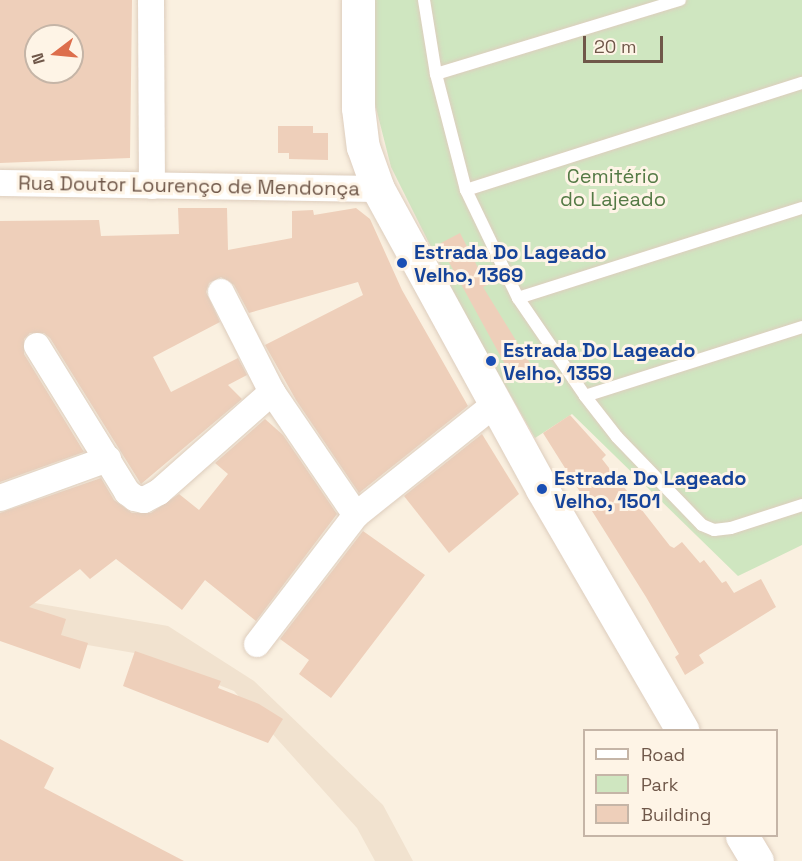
<!DOCTYPE html>
<html>
<head>
<meta charset="utf-8">
<style>
	body { margin:0 }
	#map { position:relative; width:802px; height:861px; overflow:hidden; background:#faf0e0; font-family:"Space Grotesk",sans-serif }
	div>[style] { position:absolute }
	[style*='--x'] { left:calc(var(--x)*1px); top:calc(var(--y)*1px); width:calc(var(--w)*1px); rotate:calc(var(--a)*1deg) }
	.residential>* { inset:0; background:#f1e2cf }
	.green>* { inset:0; background:#cfe6c0 }
	.building>* { inset:0; background:#eecfba }
	.roads { filter:drop-shadow(0 0 2px #ddcdbd) drop-shadow(0 0 2px #ddcdbd) }
	.service>* { height:12px; margin:-6px; padding:0 6px; transform-origin:6px; border-radius:6px; background:#fff }
	.minor>* { height:26px; margin:-13px; padding:0 13px; transform-origin:13px; border-radius:13px; background:#fff }
	.secondary>* { height:33px; margin:-16.5px; padding:0 16.5px; transform-origin:16.5px; border-radius:16.5px; background:#fff }
	.dots>* { width:16px; height:16px; translate:-50% -50%; box-sizing:border-box; border:3px solid #fef4e6; border-radius:50% }
	span { translate:-50% -50%; white-space:nowrap; text-align:center; line-height:1.15; -webkit-text-stroke:6px #fef4e6; paint-order:stroke }
	.park-label { font-size:20px; color:#547a45 }
	.street-label { font-size:20px; color:#6f5749 }
	.transit-label { font-size:20px; color:#164399; font-weight:700 }
	.left { translate:0 -50%; text-align:left }
	.legend { position:absolute; left:583px; top:729px; width:195px; height:108px; box-sizing:border-box; background:#fef4e6; border:2px solid #c5b5a7; margin:0; padding:8px 10px; list-style:none; font-size:18px; color:#6f5749 }
	.legend li { display:flex; align-items:center; gap:12px; height:30px }
	.legend b { width:30px; border:2px solid #c5b5a7 }
	.north { position:absolute; left:24px; top:24px; width:60px; height:60px; box-sizing:border-box; background:#fef4e6; border:2px solid #c5b5a7; border-radius:50%; rotate:254deg; font-size:16px; font-weight:700; line-height:24px; text-align:center; color:#6f5749 }
	.north::after { content:''; display:block; margin:auto; width:21px; height:27px; background:#dd6e4c; clip-path:polygon(50% 0,100% 100%,50% 72%,0 100%) }
	.scale { position:absolute; left:583px; top:36px; width:80px; height:27px; box-sizing:border-box; border:3px solid #6f5749; border-top:0; padding-left:8px; font-size:18px; line-height:21px; white-space:nowrap; color:#6f5749; -webkit-text-stroke:4px #fef4e6; paint-order:stroke }
</style>
</head>
<body>
<div id="map">
	<div class="residential">
		<i style="clip-path:polygon(0 597px,168px 626px,254px 681px,383px 805px,413px 861px,375px 861px,357px 828px,234px 691px,140px 654px,0 630px)"></i>
	</div>
	<div class="green">
		<i style="clip-path:polygon(370px 0,802px 0,802px 545px,738px 576px,572px 414px,535px 438px,466px 317px,391px 167px,374px 100px)"></i>
	</div>
	<div class="building">
		<i style="clip-path:polygon(evenodd,0 0,132px 0,130px 158px,0 163px,0 0,36px 36px,72px 36px,72px 72px,36px 72px,36px 36px)"></i>
		<i style="clip-path:polygon(278px 126px,313px 126px,313px 133px,328px 133px,328px 160px,289px 159px,289px 153px,278px 153px)"></i>
		<i style="clip-path:polygon(178px 208px,227px 208px,228px 250px,292px 238px,292px 211px,313px 210px,314px 215px,356px 208px,370px 219px,402px 290px,468px 406px,359px 493px,296px 400px,265px 345px,363px 295px,358px 282px,249px 313px,234px 285px,221px 277px,209px 283px,206px 292px,220px 322px,153px 357px,171px 392px,238px 358px,247px 375px,228px 385px,242px 399px,141px 484px,50px 338px,44px 333px,30px 333px,24px 339px,24px 354px,84px 452px,0 482px,0 221px,99px 220px,101px 236px,179px 234px)"></i>
		<i style="clip-path:polygon(460px 233px,487px 285px,483px 287px,533px 368px,513px 379px,439px 244px)"></i>
		<i style="clip-path:polygon(570px 415px,606px 455px,602px 459px,670px 546px,674px 548px,682px 542px,700px 563px,704px 560px,722px 583px,726px 581px,734px 593px,761px 579px,776px 607px,699px 655px,704px 663px,685px 675px,675px 657px,679px 654px,646px 597px,543px 433px)"></i>
		<i style="clip-path:polygon(265px 419px,283px 435px,337px 514px,256px 621px,205px 580px,182px 610px,116px 559px,90px 579px,80px 569px,29px 607px,66px 619px,61px 635px,88px 643px,80px 669px,0 641px,0 513px,101px 478px,114px 500px,132px 513px,151px 513px,179px 494px,199px 510px,228px 474px,215px 463px)"></i>
		<i style="clip-path:polygon(482px 434px,519px 494px,449px 553px,404px 496px)"></i>
		<i style="clip-path:polygon(363px 531px,425px 575px,331px 698px,299px 674px,309px 660px,280px 639px)"></i>
		<i style="clip-path:polygon(135px 651px,221px 681px,218px 688px,259px 704px,283px 719px,268px 743px,123px 686px)"></i>
		<i style="clip-path:polygon(0 739px,54px 768px,44px 788px,184px 861px,0 861px)"></i>
	</div>
	<div class="roads">
		<div class="service">
			<i style="--x:424;--y:0;--w:75;--a:80.8"></i>
			<i style="--x:436;--y:74;--w:120;--a:75.5"></i>
			<i style="--x:466;--y:190;--w:120;--a:64.3"></i>
			<i style="--x:518;--y:298;--w:119;--a:55.6"></i>
			<i style="--x:585;--y:396;--w:52;--a:52"></i>
			<i style="--x:617;--y:437;--w:122;--a:46"></i>
			<i style="--x:702;--y:525;--w:13;--a:23"></i>
			<i style="--x:714;--y:530;--w:17;--a:-7"></i>
			<i style="--x:731;--y:528;--w:75;--a:-17.9"></i>
			<i style="--x:436;--y:74;--w:255;--a:-16.9"></i>
			<i style="--x:466;--y:190;--w:353;--a:-17.7"></i>
			<i style="--x:518;--y:298;--w:298;--a:-17.6"></i>
			<i style="--x:585;--y:396;--w:228;--a:-17.6"></i>
		</div>
		<div class="minor">
			<i style="--x:151;--y:0;--w:186;--a:89.7"></i>
			<i style="--x:0;--y:183;--w:378;--a:0.9"></i>
			<i style="--x:221;--y:292;--w:112;--a:63"></i>
			<i style="--x:272;--y:392;--w:149;--a:55.7"></i>
			<i style="--x:37;--y:346;--w:172;--a:58.3"></i>
			<i style="--x:127;--y:492;--w:10;--a:37"></i>
			<i style="--x:135;--y:498;--w:9;--a:13"></i>
			<i style="--x:144;--y:500;--w:17;--a:-28"></i>
			<i style="--x:159;--y:492;--w:151;--a:-41.5"></i>
			<i style="--x:0;--y:498;--w:115;--a:-19.9"></i>
			<i style="--x:257;--y:644;--w:163;--a:-52.5"></i>
			<i style="--x:356;--y:515;--w:178;--a:-38.6"></i>
		</div>
		<div class="secondary">
			<i style="--x:358;--y:0;--w:108;--a:90"></i>
			<i style="--x:358;--y:108;--w:39;--a:83"></i>
			<i style="--x:363;--y:147;--w:45;--a:70.3"></i>
			<i style="--x:378;--y:189;--w:342;--a:61.3"></i>
			<i style="--x:542;--y:489;--w:279;--a:59.8"></i>
			<i style="--x:742;--y:836;--w:29;--a:59"></i>
		</div>
	</div>
	<div class="dots">
		<i style="left:402px;top:263px;background:#1a4fb4"></i>
		<i style="left:491px;top:361px;background:#1a4fb4"></i>
		<i style="left:542px;top:489px;background:#1a4fb4"></i>
	</div>
	<div class="park-label">
		<span style="left:613px;top:188px">Cemitério<br>do Lajeado</span>
	</div>
	<div class="street-label">
		<span style="left:189px;top:186px;rotate:1deg">Rua Doutor Lourenço de Mendonça</span>
	</div>
	<div class="transit-label">
		<span class="left" style="left:414px;top:264px">Estrada Do Lageado<br>Velho, 1369</span>
		<span class="left" style="left:503px;top:362px">Estrada Do Lageado<br>Velho, 1359</span>
		<span class="left" style="left:554px;top:490px">Estrada Do Lageado<br>Velho, 1501</span>
	</div>
	<ul class="legend">
	<li><b style="height:8px;background:#fff"></b>Road</li>
	<li><b style="height:16px;background:#cfe6c0"></b>Park</li>
	<li><b style="height:16px;background:#eecfba"></b>Building</li>
	</ul>
	<div class="north">N</div>
	<div class="scale">20 m</div>
</div>
</body>
</html>
